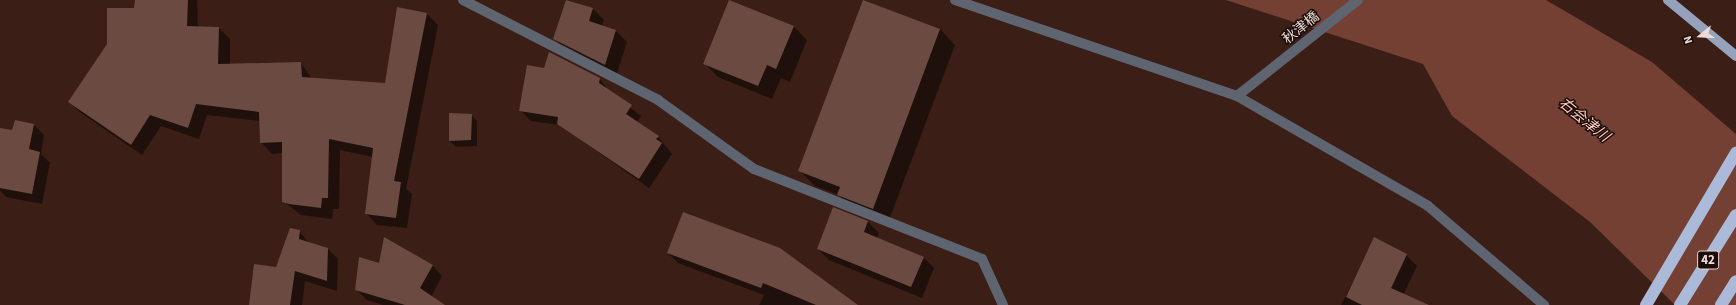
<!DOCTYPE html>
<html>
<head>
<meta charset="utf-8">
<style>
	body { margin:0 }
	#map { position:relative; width:1736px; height:305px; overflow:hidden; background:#3b1e16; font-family:"Source Sans 3","Noto Sans JP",sans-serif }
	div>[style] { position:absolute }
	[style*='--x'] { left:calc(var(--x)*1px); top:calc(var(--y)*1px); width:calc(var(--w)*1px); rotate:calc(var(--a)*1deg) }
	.water>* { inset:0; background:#734033 }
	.shadow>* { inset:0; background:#0007 }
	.building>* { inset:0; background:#6b4a41 }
	.minor>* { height:10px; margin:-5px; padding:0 5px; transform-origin:5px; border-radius:5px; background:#5f6471 }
	.major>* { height:10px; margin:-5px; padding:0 5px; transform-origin:5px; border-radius:5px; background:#96a2bc }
	.highway>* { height:12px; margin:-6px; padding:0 6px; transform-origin:6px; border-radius:6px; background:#acbad9 }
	span { translate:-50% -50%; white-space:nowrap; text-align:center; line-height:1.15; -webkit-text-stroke:3px #190c09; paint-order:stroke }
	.shield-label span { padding:1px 3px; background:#190c09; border:1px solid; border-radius:3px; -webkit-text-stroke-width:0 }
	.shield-label { font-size:13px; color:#efdad5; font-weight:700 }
	.street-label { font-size:14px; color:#efdad5 }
	.water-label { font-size:15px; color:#ffcbbc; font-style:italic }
	.north { position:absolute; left:1680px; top:16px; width:40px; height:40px; -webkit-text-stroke:3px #190c09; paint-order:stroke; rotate:252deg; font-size:11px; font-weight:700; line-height:16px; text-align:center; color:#efdad5 }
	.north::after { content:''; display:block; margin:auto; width:14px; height:18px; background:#efdad5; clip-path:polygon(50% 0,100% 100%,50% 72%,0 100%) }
</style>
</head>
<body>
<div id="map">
	<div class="water">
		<i style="clip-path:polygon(1226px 0,1546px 0,1652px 62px,1736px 134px,1736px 305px,1675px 305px,1590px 222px,1452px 116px,1423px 64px)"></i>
	</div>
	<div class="shadow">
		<i style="clip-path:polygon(136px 0,197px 0,198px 27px,219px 28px,230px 39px,230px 65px,301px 63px,312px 79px,386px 84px,398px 9px,427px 14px,438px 25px,406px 189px,412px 194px,407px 228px,377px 225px,366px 213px,373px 157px,340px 150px,339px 209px,333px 209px,332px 219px,301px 215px,283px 201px,283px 153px,272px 154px,261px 142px,260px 121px,207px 115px,199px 139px,161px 126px,142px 155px,81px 113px,69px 102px,135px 9px)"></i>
		<i style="clip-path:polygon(567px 0,593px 9px,604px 20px,602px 26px,616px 31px,627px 42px,616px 76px,566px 50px,555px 39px)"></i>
		<i style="clip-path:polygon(793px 26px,807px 40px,790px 82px,781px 78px,772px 99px,718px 77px,704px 63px)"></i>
		<i style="clip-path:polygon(940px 29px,955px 45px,888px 223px,854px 210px,839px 195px,815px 186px,800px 171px)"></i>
		<i style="clip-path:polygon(600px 79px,609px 91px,641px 116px,637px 122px,658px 137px,672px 154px,649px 188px,560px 125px,531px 121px,520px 110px)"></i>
		<i style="clip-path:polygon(471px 115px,477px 121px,477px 146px,456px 147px,450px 141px)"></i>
		<i style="clip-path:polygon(15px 121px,34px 125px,44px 135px,41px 154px,50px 163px,42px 204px,6px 197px,0 190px,0 129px,13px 132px)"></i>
		<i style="clip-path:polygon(833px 208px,868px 222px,879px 233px,877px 238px,923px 257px,934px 268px,922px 298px,829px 260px,818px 249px)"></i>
		<i style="clip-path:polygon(299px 231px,309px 243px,327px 248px,338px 259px,337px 291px,305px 281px,302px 305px,250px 305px)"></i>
		<i style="clip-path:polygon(evenodd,1375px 238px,1406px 255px,1417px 266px,1402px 297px,1406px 305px,1341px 305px,1375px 238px,1404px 257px,1406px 257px,1390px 291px,1388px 290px,1404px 257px)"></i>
		<i style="clip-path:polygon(668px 253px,857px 305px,759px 305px,764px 295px,678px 263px)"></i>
		<i style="clip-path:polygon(380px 264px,432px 265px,442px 276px,431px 297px,441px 305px,383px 305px,367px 300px,356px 289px)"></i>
	</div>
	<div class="building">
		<i style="clip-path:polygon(135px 0,188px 0,187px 26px,219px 27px,218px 64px,301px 62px,302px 77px,385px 83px,397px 7px,427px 13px,394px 181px,401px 182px,396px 218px,365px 214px,373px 148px,329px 139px,328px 198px,322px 198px,321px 208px,289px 204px,282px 202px,282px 142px,260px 143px,259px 112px,196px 104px,188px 128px,150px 115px,131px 145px,68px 102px,107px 44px,107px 8px,134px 8px)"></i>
		<i style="clip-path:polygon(566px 0,593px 8px,589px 21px,616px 30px,605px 65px,553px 39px)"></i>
		<i style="clip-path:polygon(729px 0,794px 26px,776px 69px,767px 65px,758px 86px,703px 64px)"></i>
		<i style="clip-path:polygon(863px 0,940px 29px,873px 209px,837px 195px,840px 187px,798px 171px)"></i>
		<i style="clip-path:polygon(549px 52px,600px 78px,599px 83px,632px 105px,626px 114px,659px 136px,656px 139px,662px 143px,639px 179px,557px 124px,558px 117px,519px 111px,527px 65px,544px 68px)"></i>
		<i style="clip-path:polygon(449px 113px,472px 114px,471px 140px,449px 141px)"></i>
		<i style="clip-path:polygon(15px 120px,34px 124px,29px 149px,40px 152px,32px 194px,0 188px,0 128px,12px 130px)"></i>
		<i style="clip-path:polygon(833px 207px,868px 221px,864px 232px,924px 257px,911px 287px,817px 249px)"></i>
		<i style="clip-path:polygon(683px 212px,780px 248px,858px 305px,816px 305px,763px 283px,761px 288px,667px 253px)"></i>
		<i style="clip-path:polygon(290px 228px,300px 230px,299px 239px,328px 248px,327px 281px,295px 271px,290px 305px,249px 305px,254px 264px,276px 267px)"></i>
		<i style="clip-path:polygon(384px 237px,433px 265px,420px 288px,445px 305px,405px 305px,355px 290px,359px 257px,379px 263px)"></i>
		<i style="clip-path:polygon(1374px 237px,1407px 254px,1391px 288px,1429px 305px,1362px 305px,1346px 297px)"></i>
	</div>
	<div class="minor">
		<i style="--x:463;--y:0;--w:219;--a:27.1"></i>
		<i style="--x:658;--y:100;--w:118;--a:35.7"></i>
		<i style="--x:754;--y:169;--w:245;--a:21.5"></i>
		<i style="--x:982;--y:259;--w:51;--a:65.5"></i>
		<i style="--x:955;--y:0;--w:298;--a:18.8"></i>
		<i style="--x:1237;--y:96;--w:220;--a:29.9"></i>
		<i style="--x:1428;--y:206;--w:153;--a:40.5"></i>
		<i style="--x:1237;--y:96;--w:154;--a:-38.4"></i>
	</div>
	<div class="major">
		<i style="--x:1668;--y:0;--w:88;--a:39.5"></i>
	</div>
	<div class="highway">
		<i style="--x:1646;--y:305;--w:177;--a:-59.4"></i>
		<i style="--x:1680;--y:305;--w:106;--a:-58.1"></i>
		<i style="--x:1721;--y:305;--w:28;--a:-58"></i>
	</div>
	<div class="shield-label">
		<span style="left:1708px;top:260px">42</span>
	</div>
	<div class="street-label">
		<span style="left:1301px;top:28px;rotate:-39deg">秋津橋</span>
	</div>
	<div class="water-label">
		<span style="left:1584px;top:120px;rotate:39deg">右会津川</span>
	</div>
	<div class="north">N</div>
</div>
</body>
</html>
